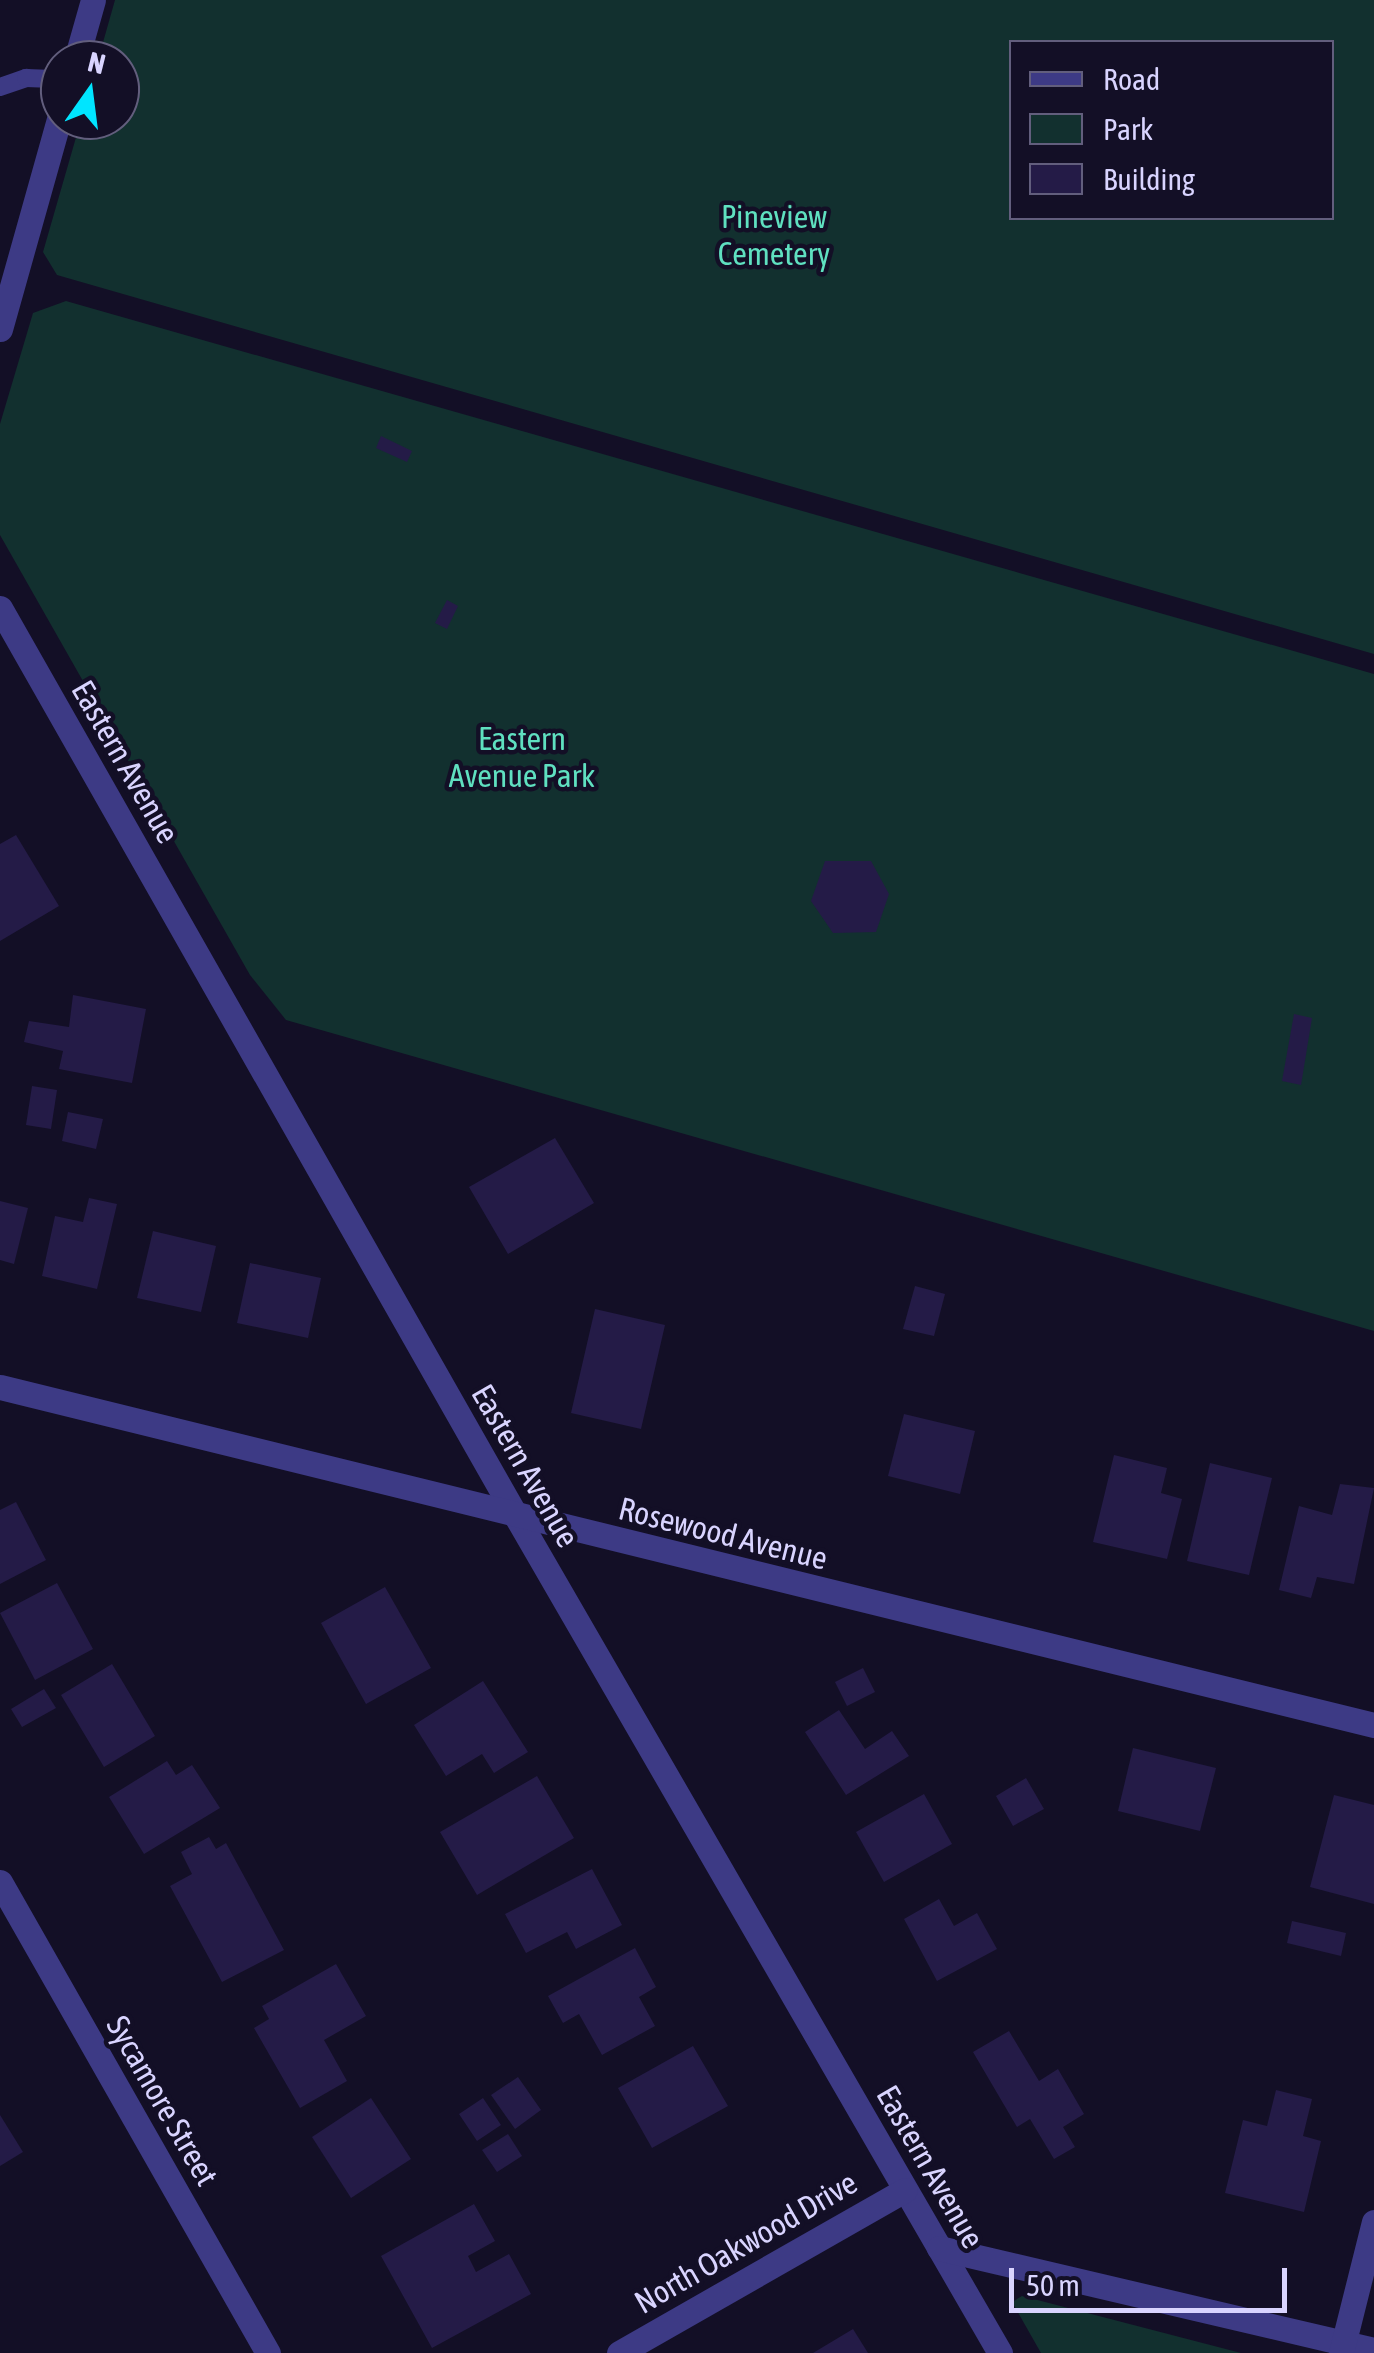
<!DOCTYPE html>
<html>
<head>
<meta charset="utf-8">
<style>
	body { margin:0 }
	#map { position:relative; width:1374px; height:2353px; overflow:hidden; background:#130f26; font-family:"Asap Condensed",sans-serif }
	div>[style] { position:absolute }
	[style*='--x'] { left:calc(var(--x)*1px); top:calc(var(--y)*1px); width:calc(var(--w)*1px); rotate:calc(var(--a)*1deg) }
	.green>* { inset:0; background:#12302f }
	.building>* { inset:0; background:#241b47 }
	.service>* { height:18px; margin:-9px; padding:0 9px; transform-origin:9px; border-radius:9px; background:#3d3a85 }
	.minor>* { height:25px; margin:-12.5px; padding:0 12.5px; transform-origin:12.5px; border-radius:12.5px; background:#3d3a85 }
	span { translate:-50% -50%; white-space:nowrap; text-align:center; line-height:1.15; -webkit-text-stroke:9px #130f26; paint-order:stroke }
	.park-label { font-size:32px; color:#5fe0c0 }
	.street-label { font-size:32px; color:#d9d4ff }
	.legend { position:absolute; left:1009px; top:40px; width:325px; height:180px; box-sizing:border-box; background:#130f26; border:2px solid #625e7d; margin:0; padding:12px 18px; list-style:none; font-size:30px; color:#d9d4ff }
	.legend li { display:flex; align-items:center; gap:20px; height:50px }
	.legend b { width:50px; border:2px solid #625e7d }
	.north { position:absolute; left:40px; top:40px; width:100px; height:100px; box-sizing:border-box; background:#130f26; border:2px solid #625e7d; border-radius:50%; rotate:14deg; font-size:28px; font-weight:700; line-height:40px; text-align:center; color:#d9d4ff }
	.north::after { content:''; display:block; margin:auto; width:35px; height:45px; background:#00e5ff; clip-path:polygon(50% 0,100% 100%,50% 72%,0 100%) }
	.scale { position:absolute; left:1009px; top:2268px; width:278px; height:45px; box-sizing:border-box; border:5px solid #d9d4ff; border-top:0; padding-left:12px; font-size:30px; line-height:35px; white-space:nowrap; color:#d9d4ff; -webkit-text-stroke:8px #130f26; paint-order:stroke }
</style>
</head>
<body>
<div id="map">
	<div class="green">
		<i style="clip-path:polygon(evenodd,115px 0,1374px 0,1374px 654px,57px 275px,43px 252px,81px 120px,120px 120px,120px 60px,98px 60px,115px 0,1012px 42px,1332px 42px,1332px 218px,1012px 218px,1012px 42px)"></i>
		<i style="clip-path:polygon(66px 301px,1374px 674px,1374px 1331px,286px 1020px,250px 975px,0 535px,0 424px,33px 313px)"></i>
		<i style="clip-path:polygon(1022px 2296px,1241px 2353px,1041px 2353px,1012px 2302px)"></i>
	</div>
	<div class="building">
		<i style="clip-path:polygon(381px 436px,412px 451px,407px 462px,376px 448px)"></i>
		<i style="clip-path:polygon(447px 600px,458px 606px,447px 629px,435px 623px)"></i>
		<i style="clip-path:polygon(16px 835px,59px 906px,0 941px,0 844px)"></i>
		<i style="clip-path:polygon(825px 861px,871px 861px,889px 894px,876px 932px,833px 933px,811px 901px)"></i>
		<i style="clip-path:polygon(73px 995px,146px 1009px,132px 1083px,59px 1069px,63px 1051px,24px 1042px,29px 1021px,69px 1027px)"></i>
		<i style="clip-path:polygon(1294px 1014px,1312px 1018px,1301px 1085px,1282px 1081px)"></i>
		<i style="clip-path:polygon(32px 1086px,57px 1090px,51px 1129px,26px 1125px)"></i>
		<i style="clip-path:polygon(68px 1112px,103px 1119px,96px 1149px,62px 1141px)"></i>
		<i style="clip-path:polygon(555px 1138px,594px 1203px,508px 1254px,469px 1187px)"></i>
		<i style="clip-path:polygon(89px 1198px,117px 1204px,97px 1289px,42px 1276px,55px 1216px,83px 1222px)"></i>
		<i style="clip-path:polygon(0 1201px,28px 1208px,14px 1264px,0 1260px)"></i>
		<i style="clip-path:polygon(153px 1231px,216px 1246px,201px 1312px,137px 1298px)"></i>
		<i style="clip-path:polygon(250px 1263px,321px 1278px,308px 1338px,237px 1323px)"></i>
		<i style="clip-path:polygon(915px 1286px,945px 1294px,934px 1336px,903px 1329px)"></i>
		<i style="clip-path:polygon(595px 1309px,665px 1325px,641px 1429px,571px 1413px)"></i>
		<i style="clip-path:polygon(904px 1414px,975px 1431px,960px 1494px,888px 1476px)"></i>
		<i style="clip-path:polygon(1114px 1455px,1167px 1468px,1161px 1493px,1182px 1499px,1167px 1559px,1093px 1542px)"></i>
		<i style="clip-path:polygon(1210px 1463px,1272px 1478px,1249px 1575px,1187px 1561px)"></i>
		<i style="clip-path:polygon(1340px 1484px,1374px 1488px,1354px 1584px,1317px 1577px,1311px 1598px,1279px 1590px,1299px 1506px,1332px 1515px)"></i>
		<i style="clip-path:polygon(16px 1502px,46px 1560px,0 1584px,0 1510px)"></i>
		<i style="clip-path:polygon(57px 1583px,93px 1649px,35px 1680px,0 1613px)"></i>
		<i style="clip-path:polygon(385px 1587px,431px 1668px,366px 1704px,321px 1623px)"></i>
		<i style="clip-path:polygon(112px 1664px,155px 1736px,104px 1767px,61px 1695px)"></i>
		<i style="clip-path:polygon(863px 1668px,875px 1692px,847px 1706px,835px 1682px)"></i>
		<i style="clip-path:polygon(483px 1681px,528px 1752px,494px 1773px,482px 1754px,446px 1776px,414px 1725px)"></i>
		<i style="clip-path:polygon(44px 1689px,56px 1708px,22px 1727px,11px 1709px)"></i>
		<i style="clip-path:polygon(839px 1710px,865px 1749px,892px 1731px,909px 1756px,846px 1795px,805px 1732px)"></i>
		<i style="clip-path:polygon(1133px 1748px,1216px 1768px,1200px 1831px,1118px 1811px)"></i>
		<i style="clip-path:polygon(167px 1761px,176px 1775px,192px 1765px,220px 1808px,144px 1854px,109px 1797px)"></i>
		<i style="clip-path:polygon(537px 1776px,574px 1838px,477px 1895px,440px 1832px)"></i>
		<i style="clip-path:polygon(1026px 1778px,1044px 1809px,1013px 1826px,996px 1796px)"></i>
		<i style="clip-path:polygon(924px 1794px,952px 1844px,884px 1882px,856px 1832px)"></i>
		<i style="clip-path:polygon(1334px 1795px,1374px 1805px,1374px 1904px,1310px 1887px)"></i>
		<i style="clip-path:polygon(209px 1837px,216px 1849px,226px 1843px,284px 1950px,222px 1982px,170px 1886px,192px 1874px,181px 1852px)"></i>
		<i style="clip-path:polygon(592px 1869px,622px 1925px,576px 1949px,567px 1932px,526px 1953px,505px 1914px)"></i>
		<i style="clip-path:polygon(939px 1899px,954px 1926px,977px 1913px,997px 1949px,937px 1981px,904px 1919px)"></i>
		<i style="clip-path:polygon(1292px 1921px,1346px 1933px,1341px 1956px,1287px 1943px)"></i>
		<i style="clip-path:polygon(635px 1948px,656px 1987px,639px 1997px,655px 2026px,602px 2055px,579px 2014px,563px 2023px,548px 1996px)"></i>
		<i style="clip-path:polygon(336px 1964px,366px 2016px,324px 2040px,347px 2081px,300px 2108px,254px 2028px,269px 2019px,262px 2006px)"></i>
		<i style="clip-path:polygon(1009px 2031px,1039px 2081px,1058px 2069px,1084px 2114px,1063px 2127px,1075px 2147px,1054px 2159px,1030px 2119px,1017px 2127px,973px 2052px)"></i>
		<i style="clip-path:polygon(693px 2046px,728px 2106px,652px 2148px,618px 2088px)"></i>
		<i style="clip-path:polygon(518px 2077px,541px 2110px,515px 2129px,491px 2095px)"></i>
		<i style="clip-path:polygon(1276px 2090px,1312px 2099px,1303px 2136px,1321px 2141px,1304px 2212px,1225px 2193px,1243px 2120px,1267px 2126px)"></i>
		<i style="clip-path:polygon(371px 2098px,411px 2159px,351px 2198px,312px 2137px)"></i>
		<i style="clip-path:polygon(483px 2098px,501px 2125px,477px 2141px,459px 2114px)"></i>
		<i style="clip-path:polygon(0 2115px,23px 2152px,0 2166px)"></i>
		<i style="clip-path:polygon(508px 2134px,522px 2156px,497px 2172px,482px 2150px)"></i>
		<i style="clip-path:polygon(474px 2204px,495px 2241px,468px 2256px,476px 2272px,509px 2254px,531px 2294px,432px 2348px,381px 2256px)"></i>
		<i style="clip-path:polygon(853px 2329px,868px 2353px,813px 2353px)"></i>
	</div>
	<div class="service">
		<i style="--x:0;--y:87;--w:28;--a:-19"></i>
		<i style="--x:26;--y:78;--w:34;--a:2"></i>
	</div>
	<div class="minor">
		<i style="--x:76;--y:60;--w:62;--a:-74.2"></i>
		<i style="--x:0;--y:329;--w:221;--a:-74.3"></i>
		<i style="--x:0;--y:608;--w:1044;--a:60.39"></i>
		<i style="--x:516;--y:1516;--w:967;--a:59.96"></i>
		<i style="--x:0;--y:1387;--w:1415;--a:13.82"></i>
		<i style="--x:0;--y:1882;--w:542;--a:60.36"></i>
		<i style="--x:939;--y:2248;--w:447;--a:13.2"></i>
		<i style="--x:619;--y:2353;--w:329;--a:-29.7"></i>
		<i style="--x:1341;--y:2353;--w:135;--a:-75.9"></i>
	</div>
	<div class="park-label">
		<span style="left:774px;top:236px">Pineview<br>Cemetery</span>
		<span style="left:522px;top:758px">Eastern<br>Avenue Park</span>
	</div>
	<div class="street-label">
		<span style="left:125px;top:762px;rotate:60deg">Eastern Avenue</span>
		<span style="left:525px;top:1466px;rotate:60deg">Eastern Avenue</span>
		<span style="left:723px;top:1534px;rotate:14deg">Rosewood Avenue</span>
		<span style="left:162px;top:2101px;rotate:60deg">Sycamore Street</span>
		<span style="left:930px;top:2167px;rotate:60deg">Eastern Avenue</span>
		<span style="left:746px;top:2243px;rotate:-30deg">North Oakwood Drive</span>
	</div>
	<ul class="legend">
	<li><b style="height:12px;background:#3d3a85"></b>Road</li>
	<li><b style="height:28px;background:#12302f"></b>Park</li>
	<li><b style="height:28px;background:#241b47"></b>Building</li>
	</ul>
	<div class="north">N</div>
	<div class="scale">50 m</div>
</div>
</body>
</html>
